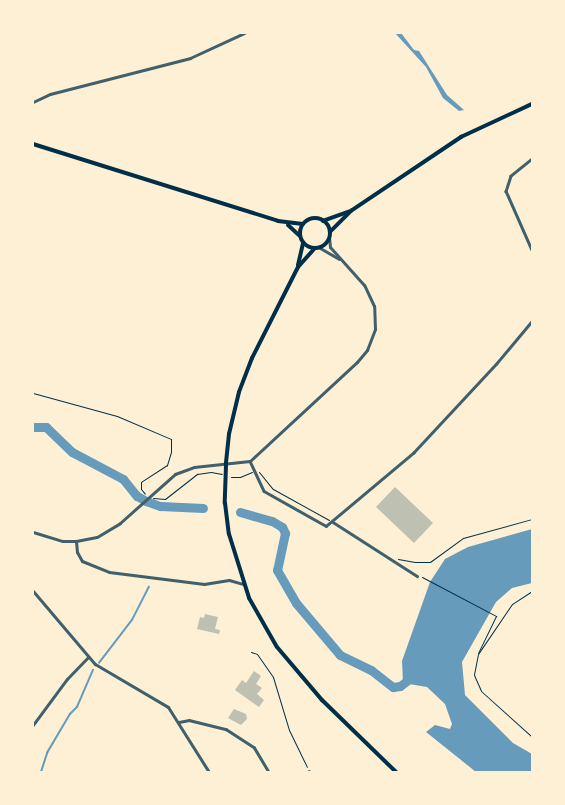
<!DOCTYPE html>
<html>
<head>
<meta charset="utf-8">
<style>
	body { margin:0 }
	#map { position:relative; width:565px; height:805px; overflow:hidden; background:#fdf0d5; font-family:Overpass,sans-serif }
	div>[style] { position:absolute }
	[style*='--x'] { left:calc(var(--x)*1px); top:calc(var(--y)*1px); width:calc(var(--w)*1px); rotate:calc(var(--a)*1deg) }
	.water>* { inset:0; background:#669bbc }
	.stream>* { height:1.5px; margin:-0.75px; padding:0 0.75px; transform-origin:0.75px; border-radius:0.75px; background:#669bbc }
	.river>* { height:9px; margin:-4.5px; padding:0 4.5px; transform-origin:4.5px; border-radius:4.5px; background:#669bbc }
	.building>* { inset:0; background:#bec0b2 }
	.path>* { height:1px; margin:-0.5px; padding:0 0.5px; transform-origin:0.5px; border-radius:0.5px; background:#003049 }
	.minor>* { height:2.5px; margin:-1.25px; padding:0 1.25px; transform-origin:1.25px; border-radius:1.25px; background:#3f606c }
	.tertiary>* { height:3px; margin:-1.5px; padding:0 1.5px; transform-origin:1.5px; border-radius:1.5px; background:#3f606c }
	.secondary>* { height:3.5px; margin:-1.75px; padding:0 1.75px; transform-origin:1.75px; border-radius:1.75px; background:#003049 }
	.primary>* { height:4px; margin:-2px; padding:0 2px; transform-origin:2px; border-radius:2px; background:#003049 }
	.primary>.ring { margin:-2px; padding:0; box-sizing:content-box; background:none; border:4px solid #003049; border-radius:50% }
	span { translate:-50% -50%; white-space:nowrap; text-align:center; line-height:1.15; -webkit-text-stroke:3px #fdf0d5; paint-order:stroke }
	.frame { position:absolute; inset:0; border:34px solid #fdf0d5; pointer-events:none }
</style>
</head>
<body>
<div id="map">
	<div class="water">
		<i style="clip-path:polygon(395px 33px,401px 33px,414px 50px,419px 51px,447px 95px,464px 110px,459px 111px,443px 98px,426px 67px)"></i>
		<i style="clip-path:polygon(532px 529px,532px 583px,512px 588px,496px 602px,462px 662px,465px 695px,513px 743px,532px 754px,532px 772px,476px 772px,426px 732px,435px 725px,450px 729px,452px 724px,445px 704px,427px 687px,403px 683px,402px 661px,430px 582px,445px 559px,468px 547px)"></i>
	</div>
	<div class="stream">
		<i style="--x:99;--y:663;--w:54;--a:-52.5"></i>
		<i style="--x:132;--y:620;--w:37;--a:-63"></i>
		<i style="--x:41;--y:772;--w:20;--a:-72"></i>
		<i style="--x:47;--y:753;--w:45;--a:-59.5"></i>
		<i style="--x:70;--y:714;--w:10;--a:-45"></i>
		<i style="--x:77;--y:707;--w:40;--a:-66.6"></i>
	</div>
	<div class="river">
		<i style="--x:33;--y:427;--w:13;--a:0"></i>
		<i style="--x:46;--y:427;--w:36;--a:44"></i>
		<i style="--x:72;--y:452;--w:58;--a:27.9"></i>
		<i style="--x:123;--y:479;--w:22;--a:51"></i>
		<i style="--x:137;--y:496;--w:10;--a:29"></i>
		<i style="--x:146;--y:501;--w:15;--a:20"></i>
		<i style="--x:160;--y:506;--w:43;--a:2.7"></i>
		<i style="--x:240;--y:512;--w:33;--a:16"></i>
		<i style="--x:272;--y:521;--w:12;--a:31"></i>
		<i style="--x:282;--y:527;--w:7;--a:63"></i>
		<i style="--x:285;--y:533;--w:38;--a:102"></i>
		<i style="--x:277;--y:570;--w:38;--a:60"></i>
		<i style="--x:296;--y:603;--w:68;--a:49.8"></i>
		<i style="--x:340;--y:655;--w:34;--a:26"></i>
		<i style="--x:371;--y:670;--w:28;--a:38"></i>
		<i style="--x:393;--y:687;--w:7;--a:-8"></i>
		<i style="--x:400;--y:686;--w:15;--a:-37"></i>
	</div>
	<div class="building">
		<i style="clip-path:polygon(395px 487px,433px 523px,414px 543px,376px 507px)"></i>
		<i style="clip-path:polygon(205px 614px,218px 617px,215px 629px,220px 630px,219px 634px,197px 629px,200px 617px,204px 618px)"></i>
		<i style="clip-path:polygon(254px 671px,261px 676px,256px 684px,262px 688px,257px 694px,264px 700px,259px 707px,235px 690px,242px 680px,246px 683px)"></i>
		<i style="clip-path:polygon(234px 709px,246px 714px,247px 719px,241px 725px,228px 718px)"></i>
	</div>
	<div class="path">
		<i style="--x:33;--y:393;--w:87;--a:15.3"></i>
		<i style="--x:117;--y:416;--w:59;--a:23.1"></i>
		<i style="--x:171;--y:439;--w:13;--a:90"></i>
		<i style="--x:171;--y:452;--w:14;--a:107"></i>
		<i style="--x:167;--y:465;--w:31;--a:147"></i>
		<i style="--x:141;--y:482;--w:7;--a:90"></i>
		<i style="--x:141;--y:489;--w:6;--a:51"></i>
		<i style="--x:259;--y:472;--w:22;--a:51"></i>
		<i style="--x:273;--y:489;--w:64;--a:29"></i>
		<i style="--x:231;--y:477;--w:9;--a:0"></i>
		<i style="--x:240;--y:477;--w:13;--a:-23"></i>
		<i style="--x:153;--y:498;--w:12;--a:5"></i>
		<i style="--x:165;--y:499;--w:41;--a:-38"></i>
		<i style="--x:197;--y:474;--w:14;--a:-8"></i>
		<i style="--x:211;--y:472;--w:11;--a:10"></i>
		<i style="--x:398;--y:559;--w:17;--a:10"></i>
		<i style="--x:415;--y:562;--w:15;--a:0"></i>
		<i style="--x:430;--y:562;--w:41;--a:-36"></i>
		<i style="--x:463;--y:538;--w:72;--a:-15.4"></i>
		<i style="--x:422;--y:577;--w:84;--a:27.8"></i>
		<i style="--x:496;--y:616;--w:41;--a:115.9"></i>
		<i style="--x:532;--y:591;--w:24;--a:147"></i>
		<i style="--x:512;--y:604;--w:60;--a:124.2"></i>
		<i style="--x:478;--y:654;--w:21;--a:101"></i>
		<i style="--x:474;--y:675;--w:17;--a:66"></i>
		<i style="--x:481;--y:691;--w:69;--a:42"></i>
		<i style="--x:251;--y:652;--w:6;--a:18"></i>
		<i style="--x:257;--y:654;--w:28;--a:55"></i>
		<i style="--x:273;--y:677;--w:55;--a:73.2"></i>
		<i style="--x:289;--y:730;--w:41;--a:64.1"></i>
	</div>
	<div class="minor">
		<i style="--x:532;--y:159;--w:27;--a:141"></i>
		<i style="--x:511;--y:176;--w:16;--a:108"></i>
		<i style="--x:506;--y:191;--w:64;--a:66.2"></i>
		<i style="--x:250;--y:461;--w:33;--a:65"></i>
		<i style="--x:264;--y:491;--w:71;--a:29.4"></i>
		<i style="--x:326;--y:526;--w:114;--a:-40"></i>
		<i style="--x:413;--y:453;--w:122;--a:-47"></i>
		<i style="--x:496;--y:364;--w:56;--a:-50.1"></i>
		<i style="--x:333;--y:522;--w:100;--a:32.7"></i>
		<i style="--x:179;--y:722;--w:10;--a:-11"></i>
		<i style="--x:189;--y:720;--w:38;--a:14"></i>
		<i style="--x:226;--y:729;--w:33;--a:33"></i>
		<i style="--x:254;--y:747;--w:29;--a:59"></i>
		<i style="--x:33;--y:725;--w:57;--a:-53.5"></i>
		<i style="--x:67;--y:679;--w:30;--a:-46"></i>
		<i style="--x:309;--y:771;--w:1;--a:45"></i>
	</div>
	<div class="tertiary">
		<i style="--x:33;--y:102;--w:19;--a:-25"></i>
		<i style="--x:50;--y:94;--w:145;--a:-14.4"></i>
		<i style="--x:190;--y:58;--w:60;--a:-24.8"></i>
		<i style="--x:320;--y:248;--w:22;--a:30"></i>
		<i style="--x:33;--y:532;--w:31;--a:17"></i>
		<i style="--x:63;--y:541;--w:13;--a:0"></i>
		<i style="--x:76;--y:541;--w:21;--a:-11"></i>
		<i style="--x:97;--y:537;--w:27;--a:-31"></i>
		<i style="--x:120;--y:523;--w:74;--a:-41.7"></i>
		<i style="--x:175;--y:474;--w:20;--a:-20"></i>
		<i style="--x:194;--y:467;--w:56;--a:-6.1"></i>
		<i style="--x:250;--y:461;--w:146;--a:-42.8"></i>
		<i style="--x:357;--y:362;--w:16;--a:-50"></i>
		<i style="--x:367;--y:350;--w:22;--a:-69"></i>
		<i style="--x:375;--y:329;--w:23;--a:-92"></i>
		<i style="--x:374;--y:306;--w:23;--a:-115"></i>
		<i style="--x:364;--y:285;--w:51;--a:-131.8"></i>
		<i style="--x:330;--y:247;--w:9;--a:-96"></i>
		<i style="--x:76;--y:541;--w:11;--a:85"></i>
		<i style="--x:77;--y:552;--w:10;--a:61"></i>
		<i style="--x:82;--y:561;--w:29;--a:22"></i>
		<i style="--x:109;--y:572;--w:96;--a:7.2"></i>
		<i style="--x:204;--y:584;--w:25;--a:-9"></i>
		<i style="--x:229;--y:580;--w:15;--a:16"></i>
		<i style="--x:33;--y:591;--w:96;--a:49.7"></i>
		<i style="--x:95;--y:664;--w:85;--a:30.5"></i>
		<i style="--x:168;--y:707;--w:77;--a:57.8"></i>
	</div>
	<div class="secondary">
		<i style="--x:323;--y:221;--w:27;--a:-20"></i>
		<i style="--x:330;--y:232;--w:30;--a:-45"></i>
		<i style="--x:351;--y:211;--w:133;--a:-33.9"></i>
		<i style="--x:461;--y:137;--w:78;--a:-24.9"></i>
	</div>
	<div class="primary">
		<i style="--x:33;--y:144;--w:257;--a:17.4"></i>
		<i style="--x:278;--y:221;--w:25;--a:7"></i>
		<i class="ring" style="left:300px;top:218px;width:26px;height:26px"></i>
		<i style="--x:288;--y:225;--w:16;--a:43"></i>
		<i style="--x:315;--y:248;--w:25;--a:132"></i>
		<i style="--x:298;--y:267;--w:102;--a:116.8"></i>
		<i style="--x:252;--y:358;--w:36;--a:111"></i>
		<i style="--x:239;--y:392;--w:43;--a:103.4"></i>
		<i style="--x:229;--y:434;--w:31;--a:96"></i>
		<i style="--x:226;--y:465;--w:38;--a:92"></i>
		<i style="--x:225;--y:503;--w:31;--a:83"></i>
		<i style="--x:229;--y:534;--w:67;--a:72.6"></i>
		<i style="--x:249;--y:598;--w:56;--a:60.3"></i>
		<i style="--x:277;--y:647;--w:70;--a:49.7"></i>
		<i style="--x:322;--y:700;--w:103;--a:44.2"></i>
		<i style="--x:298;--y:265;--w:23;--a:-77"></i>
	</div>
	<div class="frame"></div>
</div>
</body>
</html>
